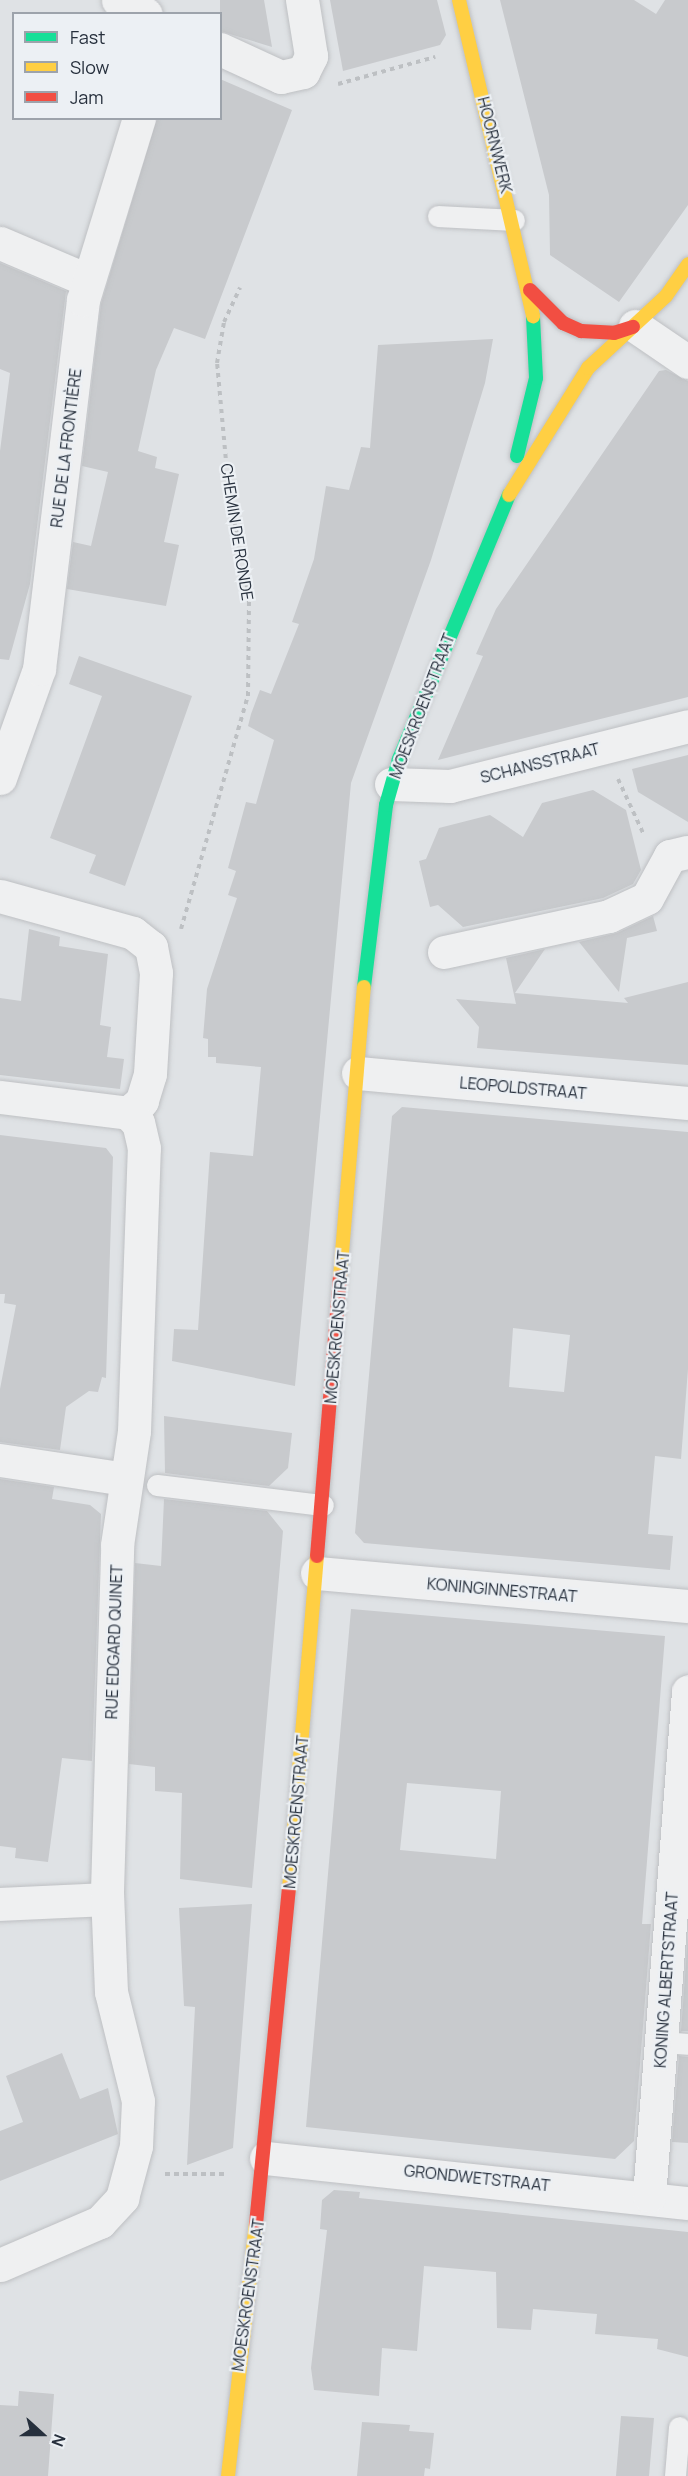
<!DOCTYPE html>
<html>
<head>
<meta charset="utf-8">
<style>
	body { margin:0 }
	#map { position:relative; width:688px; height:2476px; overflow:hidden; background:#dfe2e5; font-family:Manrope,sans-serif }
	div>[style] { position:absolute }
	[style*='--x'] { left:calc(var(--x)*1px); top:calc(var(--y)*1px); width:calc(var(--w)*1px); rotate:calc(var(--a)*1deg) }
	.building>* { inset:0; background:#c8cacd }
	.path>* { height:4px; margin-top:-2px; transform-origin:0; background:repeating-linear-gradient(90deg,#bdc0c3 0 4.5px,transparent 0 9px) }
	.roads { filter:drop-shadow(0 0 2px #bec0c3) drop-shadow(0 0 2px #bec0c3) }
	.lane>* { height:21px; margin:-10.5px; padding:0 10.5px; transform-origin:10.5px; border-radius:10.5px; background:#eff0f1 }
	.street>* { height:33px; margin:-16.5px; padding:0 16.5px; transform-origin:16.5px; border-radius:16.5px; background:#eff0f1 }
	.fast>* { height:14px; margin:-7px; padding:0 7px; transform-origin:7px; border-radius:7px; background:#16e098 }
	.slow>* { height:14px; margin:-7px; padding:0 7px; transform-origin:7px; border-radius:7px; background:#ffcf43 }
	.jam>* { height:14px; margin:-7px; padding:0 7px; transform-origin:7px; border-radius:7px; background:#f24e42 }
	span { translate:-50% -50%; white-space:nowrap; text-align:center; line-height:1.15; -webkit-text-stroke:4.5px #ecf0f4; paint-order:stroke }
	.street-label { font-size:16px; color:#27303d }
	.legend { position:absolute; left:12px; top:12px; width:210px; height:108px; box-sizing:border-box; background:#ecf0f4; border:2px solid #9da3ab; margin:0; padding:8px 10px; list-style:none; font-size:18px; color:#27303d }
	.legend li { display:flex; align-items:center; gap:12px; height:30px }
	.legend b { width:30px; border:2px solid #9da3ab }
	.north { position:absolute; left:12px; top:2404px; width:60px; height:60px; -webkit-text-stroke:4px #ecf0f4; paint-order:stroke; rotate:111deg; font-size:16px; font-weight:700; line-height:24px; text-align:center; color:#27303d }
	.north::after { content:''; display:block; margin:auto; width:21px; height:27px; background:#27303d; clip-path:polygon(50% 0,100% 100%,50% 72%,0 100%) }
</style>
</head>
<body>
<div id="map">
	<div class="building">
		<i style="clip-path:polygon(220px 0,264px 0,272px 47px,220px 31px)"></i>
		<i style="clip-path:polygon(330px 0,437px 0,446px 35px,440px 45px,343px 71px)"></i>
		<i style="clip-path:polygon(500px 0,634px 0,656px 14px,665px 0,688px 0,688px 205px,619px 302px,550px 255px,549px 195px)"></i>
		<i style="clip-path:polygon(220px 79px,292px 110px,205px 339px,174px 328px,156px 370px,138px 451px,157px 457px,155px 468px,179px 474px,164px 542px,179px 545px,166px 606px,67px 589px,73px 542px,91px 546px,108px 472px,82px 466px,101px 304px,157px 118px,220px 118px)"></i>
		<i style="clip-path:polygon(0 263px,66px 291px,30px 584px,9px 660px,0 659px,0 451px,10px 373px,0 369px)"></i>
		<i style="clip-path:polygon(493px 339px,485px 383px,431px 560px,351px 783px,295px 1386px,172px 1361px,174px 1329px,198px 1330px,210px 1152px,253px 1156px,261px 1067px,216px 1063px,216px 1057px,208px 1057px,208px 1039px,203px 1038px,207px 989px,237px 898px,228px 895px,236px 871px,228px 868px,246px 802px,256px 804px,274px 740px,248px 726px,251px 714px,260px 690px,271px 694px,299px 624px,292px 622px,314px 559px,326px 486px,349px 490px,361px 447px,370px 448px,378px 345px)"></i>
		<i style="clip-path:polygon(666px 370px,688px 381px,688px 697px,438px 760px,483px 656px,476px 654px,496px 609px,659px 371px)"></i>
		<i style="clip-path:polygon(79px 656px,192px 696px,125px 886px,89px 873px,96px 855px,50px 838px,102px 696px,69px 684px)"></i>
		<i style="clip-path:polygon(688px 755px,688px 822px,638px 792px,632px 769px)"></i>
		<i style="clip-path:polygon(593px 790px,626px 810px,641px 870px,633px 884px,603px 898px,463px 927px,438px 905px,430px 907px,419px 861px,426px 859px,439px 828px,490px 815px,523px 837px,542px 803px)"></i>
		<i style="clip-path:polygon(653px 916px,657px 931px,627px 938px,619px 992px,579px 942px,617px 933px)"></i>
		<i style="clip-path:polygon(29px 929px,60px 937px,59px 946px,108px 954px,100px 1025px,111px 1027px,107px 1057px,124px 1059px,120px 1089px,0 1075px,0 998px,21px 1001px)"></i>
		<i style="clip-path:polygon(545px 949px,515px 993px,628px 1003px,624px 998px,688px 982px,688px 1065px,477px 1048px,479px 1027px,456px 999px,516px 1004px,506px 958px)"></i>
		<i style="clip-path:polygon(evenodd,402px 1107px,688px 1132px,688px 1369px,681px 1459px,655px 1456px,648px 1534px,673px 1536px,670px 1570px,364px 1543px,355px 1533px,392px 1116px,402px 1107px,513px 1328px,570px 1335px,564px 1392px,509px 1387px,513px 1328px)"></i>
		<i style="clip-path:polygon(0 1135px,106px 1148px,113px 1157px,106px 1378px,102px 1377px,98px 1392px,89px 1391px,66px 1407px,60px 1450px,0 1442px,0 1389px,16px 1305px,4px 1303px,5px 1294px,0 1294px)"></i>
		<i style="clip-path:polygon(164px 1416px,292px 1433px,288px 1468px,269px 1486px,165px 1473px)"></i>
		<i style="clip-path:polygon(0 1479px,54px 1487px,52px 1499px,90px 1505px,101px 1514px,92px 1761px,62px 1758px,48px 1862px,15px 1858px,16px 1848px,0 1846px)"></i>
		<i style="clip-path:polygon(164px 1499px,267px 1511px,283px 1531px,252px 1888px,180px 1879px,182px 1793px,155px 1791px,155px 1767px,129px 1764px,135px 1563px,161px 1566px)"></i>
		<i style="clip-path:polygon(evenodd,351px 1609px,665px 1636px,642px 1924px,651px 1924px,634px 2141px,615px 2159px,306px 2127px,351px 1609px,407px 1783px,501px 1791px,496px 1859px,400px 1850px,407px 1783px)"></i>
		<i style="clip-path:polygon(252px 1904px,233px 2148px,187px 2165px,195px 2007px,184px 2006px,179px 1908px)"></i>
		<i style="clip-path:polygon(688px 1935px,688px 2031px,681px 2031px)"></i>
		<i style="clip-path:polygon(62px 2053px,80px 2099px,108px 2088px,118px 2134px,0 2181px,0 2131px,23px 2122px,6px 2076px)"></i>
		<i style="clip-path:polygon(679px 2056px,688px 2057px,688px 2143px,672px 2142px)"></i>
		<i style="clip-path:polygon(334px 2190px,360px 2192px,359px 2198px,688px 2232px,688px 2357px,657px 2349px,658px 2339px,595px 2334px,597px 2314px,533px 2309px,531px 2330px,497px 2328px,496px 2272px,424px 2266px,417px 2351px,382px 2348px,379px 2396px,314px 2390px,311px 2368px,327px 2230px,320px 2229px,322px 2200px)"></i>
		<i style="clip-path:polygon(19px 2391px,54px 2394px,48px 2476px,0 2476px,0 2405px,18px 2406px)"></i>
		<i style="clip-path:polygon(621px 2416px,654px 2418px,649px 2476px,616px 2476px)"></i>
		<i style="clip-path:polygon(362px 2422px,410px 2425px,409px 2431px,434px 2433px,430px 2469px,425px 2468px,424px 2476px,357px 2476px)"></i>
	</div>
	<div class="path">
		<i style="--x:338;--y:84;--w:101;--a:-15.6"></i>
		<i style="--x:618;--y:779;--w:62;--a:65.1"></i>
		<i style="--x:181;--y:929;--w:242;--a:-74"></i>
		<i style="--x:248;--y:696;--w:99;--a:-89.4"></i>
		<i style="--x:249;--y:597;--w:105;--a:-101"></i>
		<i style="--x:229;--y:494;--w:132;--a:-95.2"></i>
		<i style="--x:217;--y:363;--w:42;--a:-80.3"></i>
		<i style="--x:224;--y:322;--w:38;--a:-65"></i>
		<i style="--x:165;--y:2174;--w:62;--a:0"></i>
	</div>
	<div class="roads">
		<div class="lane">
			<i style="--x:438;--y:216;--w:76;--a:3"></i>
			<i style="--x:157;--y:1485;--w:167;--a:6.9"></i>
			<i style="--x:661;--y:2042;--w:27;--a:4"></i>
			<i style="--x:675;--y:2476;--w:49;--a:-85.3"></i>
		</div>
		<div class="street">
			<i style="--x:118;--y:0;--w:31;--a:27"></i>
			<i style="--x:220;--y:49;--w:67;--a:24.7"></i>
			<i style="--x:281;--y:77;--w:23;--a:-13"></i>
			<i style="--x:303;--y:72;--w:18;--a:-63"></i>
			<i style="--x:311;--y:56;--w:57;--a:-99.1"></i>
			<i style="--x:0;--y:243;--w:95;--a:23"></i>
			<i style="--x:635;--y:326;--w:64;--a:34.2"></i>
			<i style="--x:0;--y:778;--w:116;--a:-70.3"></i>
			<i style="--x:39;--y:669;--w:372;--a:-83.2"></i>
			<i style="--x:83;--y:300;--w:190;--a:-72.9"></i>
			<i style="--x:391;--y:784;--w:59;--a:1.9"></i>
			<i style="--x:450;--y:786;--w:245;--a:-14.1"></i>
			<i style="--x:0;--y:896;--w:138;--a:15.5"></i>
			<i style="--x:133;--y:933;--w:23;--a:38"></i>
			<i style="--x:151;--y:947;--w:26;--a:79"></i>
			<i style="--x:156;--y:973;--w:101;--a:93.4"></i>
			<i style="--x:150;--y:1074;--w:28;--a:107"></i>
			<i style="--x:142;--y:1101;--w:18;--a:139"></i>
			<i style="--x:444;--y:952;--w:169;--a:-12.3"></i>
			<i style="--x:609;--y:916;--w:42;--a:-25.3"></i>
			<i style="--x:647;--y:898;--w:48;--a:-61.3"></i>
			<i style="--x:670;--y:856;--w:18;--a:-13"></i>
			<i style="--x:358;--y:1073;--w:331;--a:5.2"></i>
			<i style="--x:0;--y:1097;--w:129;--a:7.1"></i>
			<i style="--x:0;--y:1460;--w:126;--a:8.6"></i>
			<i style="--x:317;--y:1573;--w:372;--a:5.1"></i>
			<i style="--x:0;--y:1904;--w:107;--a:-2.7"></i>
			<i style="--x:266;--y:2158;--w:424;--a:6.1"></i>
			<i style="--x:649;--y:2196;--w:506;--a:-85.58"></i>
			<i style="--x:0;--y:2265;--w:109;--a:-23.3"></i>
			<i style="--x:100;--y:2222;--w:33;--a:-47"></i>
			<i style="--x:122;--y:2198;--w:54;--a:-74.9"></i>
			<i style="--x:136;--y:2146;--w:45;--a:-87.5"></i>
			<i style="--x:138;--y:2101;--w:112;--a:-103.9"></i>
			<i style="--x:111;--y:1992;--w:101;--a:-92.3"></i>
			<i style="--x:107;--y:1891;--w:346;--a:-88.3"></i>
			<i style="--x:117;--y:1545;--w:115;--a:-81.5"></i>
			<i style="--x:134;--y:1431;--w:283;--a:-88"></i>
			<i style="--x:144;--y:1148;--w:26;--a:-103"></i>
			<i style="--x:138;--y:1123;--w:14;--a:-135"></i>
		</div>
		<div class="fast">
			<i style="--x:517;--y:456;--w:80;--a:-76.3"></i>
			<i style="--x:536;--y:378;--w:62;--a:-92.8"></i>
			<i style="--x:364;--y:987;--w:183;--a:-83.1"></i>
			<i style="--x:386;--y:805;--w:48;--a:-74.2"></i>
			<i style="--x:399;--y:759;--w:286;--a:-67.4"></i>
		</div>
		<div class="slow">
			<i style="--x:459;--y:0;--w:325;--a:76.8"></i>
			<i style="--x:509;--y:495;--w:150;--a:-58.1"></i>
			<i style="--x:588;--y:368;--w:106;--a:-42.7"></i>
			<i style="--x:666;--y:296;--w:39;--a:-55"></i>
			<i style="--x:340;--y:1277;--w:291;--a:-85.3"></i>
			<i style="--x:289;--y:1889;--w:334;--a:-85.2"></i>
			<i style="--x:228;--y:2476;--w:254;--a:-83.7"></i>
		</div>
		<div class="jam">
			<i style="--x:530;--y:290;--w:47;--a:45"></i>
			<i style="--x:563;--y:323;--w:20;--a:24"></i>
			<i style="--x:581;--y:331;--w:33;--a:3"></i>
			<i style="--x:614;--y:333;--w:20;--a:-18"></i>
			<i style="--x:317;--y:1556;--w:280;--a:-85.3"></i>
			<i style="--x:256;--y:2224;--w:337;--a:-84.4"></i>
		</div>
	</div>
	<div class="street-label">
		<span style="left:495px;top:145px;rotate:76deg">HOORNWERK</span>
		<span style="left:66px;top:448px;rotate:-83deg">RUE DE LA FRONTIÈRE</span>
		<span style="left:237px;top:532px;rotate:81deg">CHEMIN DE RONDE</span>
		<span style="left:422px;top:706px;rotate:-69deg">MOESKROENSTRAAT</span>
		<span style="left:540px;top:763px;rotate:-14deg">SCHANSSTRAAT</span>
		<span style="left:523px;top:1088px;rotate:5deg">LEOPOLDSTRAAT</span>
		<span style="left:337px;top:1327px;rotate:-85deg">MOESKROENSTRAAT</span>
		<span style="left:502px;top:1590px;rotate:5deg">KONINGINNESTRAAT</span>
		<span style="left:114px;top:1642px;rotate:-88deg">RUE EDGARD QUINET</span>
		<span style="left:296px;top:1812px;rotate:-85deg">MOESKROENSTRAAT</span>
		<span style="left:666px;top:1980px;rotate:-86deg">KONING ALBERTSTRAAT</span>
		<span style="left:477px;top:2178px;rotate:6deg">GRONDWETSTRAAT</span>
		<span style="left:248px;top:2295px;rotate:-82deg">MOESKROENSTRAAT</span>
	</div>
	<ul class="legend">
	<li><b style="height:8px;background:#16e098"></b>Fast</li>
	<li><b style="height:8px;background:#ffcf43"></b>Slow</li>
	<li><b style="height:8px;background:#f24e42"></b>Jam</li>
	</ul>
	<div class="north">N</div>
</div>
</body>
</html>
